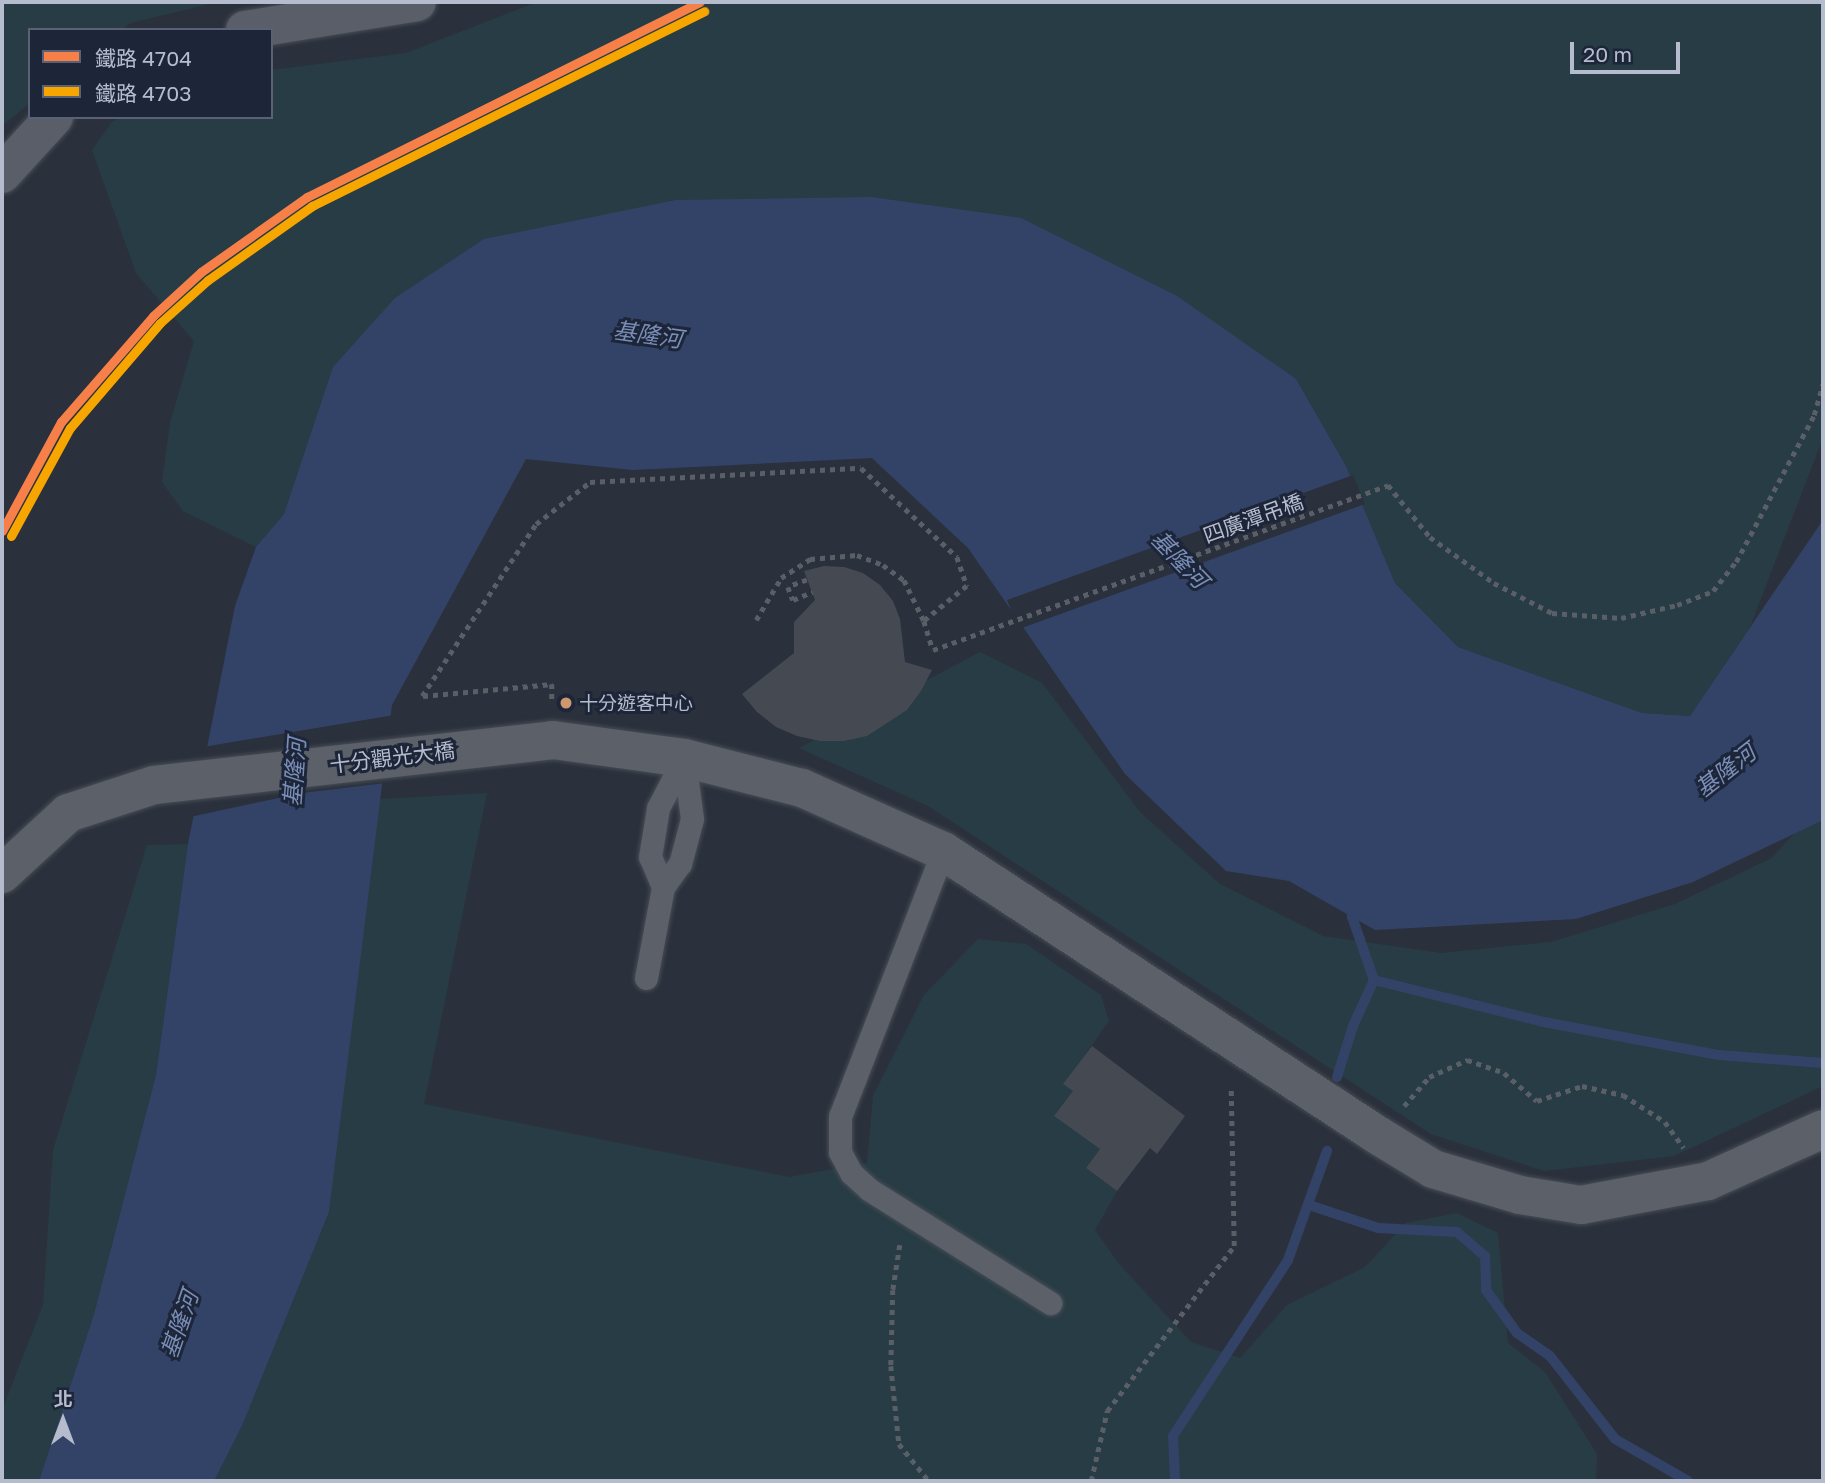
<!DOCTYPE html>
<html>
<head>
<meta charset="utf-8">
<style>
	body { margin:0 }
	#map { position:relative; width:1825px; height:1483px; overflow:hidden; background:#2b313c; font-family:"Golos Text","Noto Sans TC",sans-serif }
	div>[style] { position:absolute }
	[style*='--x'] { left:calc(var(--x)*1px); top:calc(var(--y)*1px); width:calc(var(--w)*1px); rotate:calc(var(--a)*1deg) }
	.green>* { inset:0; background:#273c44 }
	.water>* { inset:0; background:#334367 }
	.pier>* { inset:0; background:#2b313c }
	.stream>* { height:10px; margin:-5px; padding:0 5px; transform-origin:5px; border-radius:5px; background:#334367 }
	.building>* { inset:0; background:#444952 }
	.path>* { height:4.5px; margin-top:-2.25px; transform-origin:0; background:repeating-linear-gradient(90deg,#595e67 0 5px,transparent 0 10px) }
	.roads { filter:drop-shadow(0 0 2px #474c55) drop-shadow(0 0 2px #474c55) }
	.lane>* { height:23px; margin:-11.5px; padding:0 11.5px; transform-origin:11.5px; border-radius:11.5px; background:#5c6069 }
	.street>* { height:38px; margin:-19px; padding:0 19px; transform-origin:19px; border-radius:19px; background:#5c6069 }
	.secondary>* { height:38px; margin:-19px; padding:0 19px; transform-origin:19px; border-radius:19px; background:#5a5e68 }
	.rail-1>* { height:9px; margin:-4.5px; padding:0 4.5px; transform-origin:4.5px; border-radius:4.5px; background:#f78048 }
	.rail-2>* { height:9px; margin:-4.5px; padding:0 4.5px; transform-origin:4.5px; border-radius:4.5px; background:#f7a600 }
	.dots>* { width:19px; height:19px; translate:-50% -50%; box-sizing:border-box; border:4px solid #1d2539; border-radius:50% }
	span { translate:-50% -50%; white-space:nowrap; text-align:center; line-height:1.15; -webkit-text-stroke:6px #1d2539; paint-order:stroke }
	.bus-label { font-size:19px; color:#b5bccd }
	.left { translate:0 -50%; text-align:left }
	.street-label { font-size:21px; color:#b5bccd }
	.water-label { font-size:23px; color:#7a8eb7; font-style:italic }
	.frame { position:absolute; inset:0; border:4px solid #b5bccd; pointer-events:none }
	.legend { position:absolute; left:28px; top:28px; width:245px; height:91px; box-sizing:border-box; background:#1d2539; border:2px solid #5a6174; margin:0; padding:9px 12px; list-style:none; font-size:21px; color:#b5bccd }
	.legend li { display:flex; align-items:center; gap:14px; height:35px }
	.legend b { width:35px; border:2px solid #5a6174 }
	.north { position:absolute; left:28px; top:1385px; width:70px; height:70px; -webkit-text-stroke:5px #1d2539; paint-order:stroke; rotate:0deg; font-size:19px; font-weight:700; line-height:28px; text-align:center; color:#b5bccd }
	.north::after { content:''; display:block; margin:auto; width:24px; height:32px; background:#b5bccd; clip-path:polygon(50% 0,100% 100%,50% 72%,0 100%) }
	.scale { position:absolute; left:1570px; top:42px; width:110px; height:32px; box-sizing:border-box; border:4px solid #b5bccd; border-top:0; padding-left:9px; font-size:21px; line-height:24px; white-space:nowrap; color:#b5bccd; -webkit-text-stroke:5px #1d2539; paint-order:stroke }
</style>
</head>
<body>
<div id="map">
	<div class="green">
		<i style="clip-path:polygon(2px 2px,218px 2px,130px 23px,122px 30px,30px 30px,30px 103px,2px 126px)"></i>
		<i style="clip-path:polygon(537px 2px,1823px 2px,1823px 438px,1750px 627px,1690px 716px,1642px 713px,1458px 647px,1395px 583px,1346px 466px,1296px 379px,333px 367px,284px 514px,256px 547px,183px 511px,162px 482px,170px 423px,194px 341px,136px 273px,92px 150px,112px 122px,123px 117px,271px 117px,271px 70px,406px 53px)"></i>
		<i style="clip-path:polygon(980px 652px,1042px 683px,1141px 813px,1220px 884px,1323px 936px,1441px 953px,1551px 942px,1675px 904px,1772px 858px,1823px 801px,1823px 1086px,1674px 1156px,1544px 1171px,1431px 1134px,928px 806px,799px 748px)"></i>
		<i style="clip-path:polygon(487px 793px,424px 1104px,789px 1177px,867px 1163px,873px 1096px,924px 995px,978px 939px,1026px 944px,1101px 995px,1109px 1021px,1064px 1084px,1073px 1091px,1055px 1116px,1100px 1149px,1086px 1168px,1117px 1191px,1095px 1230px,1119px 1264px,1191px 1342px,1240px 1358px,1287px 1305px,1365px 1267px,1406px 1223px,1457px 1213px,1498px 1233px,1508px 1343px,1545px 1372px,1597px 1454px,1596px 1481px,214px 1481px,242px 1426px,329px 1212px,380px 799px)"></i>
		<i style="clip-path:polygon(188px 844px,156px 1075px,94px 1314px,39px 1481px,2px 1481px,2px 1410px,43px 1305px,53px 1150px,147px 845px)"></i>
	</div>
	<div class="water">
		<i style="clip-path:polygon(871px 197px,1021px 218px,1177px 296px,1296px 379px,1346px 466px,1395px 583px,1458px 647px,1642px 713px,1690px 716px,1823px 520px,1823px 820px,1693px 882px,1576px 919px,1375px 930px,1289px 881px,1226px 871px,1125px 774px,968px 548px,872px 458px,633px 470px,526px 459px,392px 705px,329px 1212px,242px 1426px,214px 1481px,39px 1481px,94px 1314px,156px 1075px,188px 844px,235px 606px,256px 547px,284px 514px,333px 367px,395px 298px,484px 239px,676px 200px)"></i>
	</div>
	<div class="pier">
		<i style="clip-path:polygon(1353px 475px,1365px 504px,1019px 629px,1017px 625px,1007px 600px)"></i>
		<i style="clip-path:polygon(394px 715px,386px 783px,302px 793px,190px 817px,203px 747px)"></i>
	</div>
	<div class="stream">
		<i style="--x:1374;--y:980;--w:175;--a:13.9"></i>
		<i style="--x:1544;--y:1022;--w:178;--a:10.7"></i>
		<i style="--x:1719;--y:1055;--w:104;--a:4.4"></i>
		<i style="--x:1337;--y:1077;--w:53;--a:-72.6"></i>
		<i style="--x:1353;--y:1026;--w:51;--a:-65.5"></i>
		<i style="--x:1374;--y:980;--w:67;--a:-109.2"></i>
		<i style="--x:1352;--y:917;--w:12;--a:-81"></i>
		<i style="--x:1309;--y:1205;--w:73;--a:18.4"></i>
		<i style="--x:1378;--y:1228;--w:79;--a:2.9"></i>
		<i style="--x:1457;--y:1232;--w:37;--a:41"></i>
		<i style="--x:1485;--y:1256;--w:34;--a:88"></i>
		<i style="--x:1486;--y:1290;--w:53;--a:54.2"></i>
		<i style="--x:1517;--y:1333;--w:40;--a:34.9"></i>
		<i style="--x:1550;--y:1356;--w:105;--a:51.9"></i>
		<i style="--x:1615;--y:1439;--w:84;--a:29.9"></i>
		<i style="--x:1175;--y:1481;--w:45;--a:-92.5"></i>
		<i style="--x:1173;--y:1436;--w:210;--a:-56.8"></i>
		<i style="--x:1288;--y:1260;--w:116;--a:-70.3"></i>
	</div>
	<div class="building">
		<i style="clip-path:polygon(824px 566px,844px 567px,863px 573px,880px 585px,893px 601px,900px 619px,905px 662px,932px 670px,921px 691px,907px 710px,867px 736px,844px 741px,820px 741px,797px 736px,776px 727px,757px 712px,742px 694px,794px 653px,794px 622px,815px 600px,804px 571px)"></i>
		<i style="clip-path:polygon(1092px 1046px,1185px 1116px,1157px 1154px,1150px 1148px,1117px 1191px,1086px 1168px,1100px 1149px,1054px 1116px,1073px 1091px,1063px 1084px)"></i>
	</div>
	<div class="path">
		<i style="--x:807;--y:580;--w:20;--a:160"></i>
		<i style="--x:788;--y:587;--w:14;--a:69"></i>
		<i style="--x:793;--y:600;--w:21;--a:-23"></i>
		<i style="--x:756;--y:620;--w:49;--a:-59.2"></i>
		<i style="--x:781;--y:578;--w:35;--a:-33"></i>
		<i style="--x:810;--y:559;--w:47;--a:-4.9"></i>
		<i style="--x:857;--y:555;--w:28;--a:21"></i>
		<i style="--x:883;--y:565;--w:26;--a:36"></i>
		<i style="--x:904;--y:580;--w:46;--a:64"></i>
		<i style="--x:924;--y:621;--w:30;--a:73"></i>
		<i style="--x:933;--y:650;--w:484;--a:-19.9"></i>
		<i style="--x:1388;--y:485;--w:67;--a:51.1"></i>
		<i style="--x:1430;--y:537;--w:79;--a:35.7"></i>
		<i style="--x:1494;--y:583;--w:65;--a:27.3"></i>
		<i style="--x:1552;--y:613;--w:69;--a:4.1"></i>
		<i style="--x:1621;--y:618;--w:57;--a:-13.1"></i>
		<i style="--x:1677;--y:605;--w:39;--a:-21"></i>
		<i style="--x:1713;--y:591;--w:37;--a:-52"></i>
		<i style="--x:1736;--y:562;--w:166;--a:-62"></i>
		<i style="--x:1814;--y:415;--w:32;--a:-74"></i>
		<i style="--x:422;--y:696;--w:206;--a:-56.5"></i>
		<i style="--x:536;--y:524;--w:68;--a:-37.9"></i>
		<i style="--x:590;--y:482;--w:271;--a:-3"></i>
		<i style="--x:861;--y:468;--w:131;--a:42.8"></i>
		<i style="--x:957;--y:557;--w:31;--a:71"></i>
		<i style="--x:967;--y:586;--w:55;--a:140.9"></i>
		<i style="--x:423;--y:696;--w:130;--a:-5.3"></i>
		<i style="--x:552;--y:684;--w:19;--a:90"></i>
		<i style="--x:1404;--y:1106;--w:38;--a:-49"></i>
		<i style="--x:1429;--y:1077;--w:42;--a:-24.1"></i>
		<i style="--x:1467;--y:1060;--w:39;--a:19"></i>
		<i style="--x:1504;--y:1073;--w:43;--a:40.3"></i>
		<i style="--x:1537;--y:1101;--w:47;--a:-18.4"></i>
		<i style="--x:1582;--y:1086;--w:42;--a:12.4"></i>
		<i style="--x:1623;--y:1095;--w:50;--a:32.7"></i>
		<i style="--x:1665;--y:1122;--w:32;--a:54"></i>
		<i style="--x:900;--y:1245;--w:46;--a:98.8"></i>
		<i style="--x:893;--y:1290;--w:76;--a:91.5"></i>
		<i style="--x:891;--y:1366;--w:78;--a:84.1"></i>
		<i style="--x:899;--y:1444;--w:48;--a:51"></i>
		<i style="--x:1091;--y:1481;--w:72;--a:-77.1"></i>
		<i style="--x:1107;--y:1411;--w:208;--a:-52.4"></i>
		<i style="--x:1234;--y:1246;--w:160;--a:-91.1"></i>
	</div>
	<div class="roads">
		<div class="lane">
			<i style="--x:943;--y:851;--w:284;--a:111.2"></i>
			<i style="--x:840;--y:1116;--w:36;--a:90"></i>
			<i style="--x:840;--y:1152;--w:24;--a:62"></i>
			<i style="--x:851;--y:1173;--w:25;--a:42"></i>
			<i style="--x:870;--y:1190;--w:213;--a:32.1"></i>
			<i style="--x:663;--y:887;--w:33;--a:-113"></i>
			<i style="--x:650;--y:857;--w:50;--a:-80.7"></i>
			<i style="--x:658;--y:808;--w:56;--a:-62.5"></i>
			<i style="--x:646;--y:978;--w:93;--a:-79.4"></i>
			<i style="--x:663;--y:887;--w:29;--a:-54"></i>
			<i style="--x:680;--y:864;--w:47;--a:-75.1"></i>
			<i style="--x:692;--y:819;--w:62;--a:-97.5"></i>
		</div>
		<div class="street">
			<i style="--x:2;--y:874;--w:90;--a:-42.7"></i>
			<i style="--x:68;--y:813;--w:90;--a:-18"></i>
			<i style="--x:154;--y:785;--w:402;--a:-6.4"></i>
			<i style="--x:553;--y:740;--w:132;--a:7.8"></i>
			<i style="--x:684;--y:758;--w:122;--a:14.3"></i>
			<i style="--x:802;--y:788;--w:154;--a:24.1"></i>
			<i style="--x:943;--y:851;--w:521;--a:33.17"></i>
			<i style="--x:1379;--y:1136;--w:63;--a:31.4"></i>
			<i style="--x:1433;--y:1169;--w:91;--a:16.6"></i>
			<i style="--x:1520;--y:1195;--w:62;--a:9.3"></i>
			<i style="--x:1581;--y:1205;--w:129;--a:-10.7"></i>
			<i style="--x:1708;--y:1181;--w:126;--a:-24.3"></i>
		</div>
		<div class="secondary">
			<i style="--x:245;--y:30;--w:174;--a:-9.2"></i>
			<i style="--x:2;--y:174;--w:77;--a:-47.6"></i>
		</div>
	</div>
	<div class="rail-1">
		<i style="--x:2;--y:531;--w:124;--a:-61.6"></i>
		<i style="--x:61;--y:422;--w:140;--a:-49"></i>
		<i style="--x:153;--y:316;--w:65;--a:-42.5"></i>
		<i style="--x:201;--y:272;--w:130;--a:-35.3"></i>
		<i style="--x:307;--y:197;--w:438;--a:-26.4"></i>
	</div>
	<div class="rail-2">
		<i style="--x:11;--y:536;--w:123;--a:-61.4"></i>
		<i style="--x:70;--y:428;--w:138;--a:-49.4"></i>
		<i style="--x:160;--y:323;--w:64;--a:-41.9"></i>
		<i style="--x:208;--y:280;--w:128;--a:-35.4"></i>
		<i style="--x:312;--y:206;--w:438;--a:-26.4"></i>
	</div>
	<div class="dots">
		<i style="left:566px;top:703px;background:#cd976f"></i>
	</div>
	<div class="bus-label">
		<span class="left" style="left:579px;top:703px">十分遊客中心</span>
	</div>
	<div class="street-label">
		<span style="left:1253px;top:518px;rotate:-20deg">四廣潭吊橋</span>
		<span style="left:392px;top:757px;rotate:-7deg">十分觀光大橋</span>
	</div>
	<div class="water-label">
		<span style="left:648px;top:334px;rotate:8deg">基隆河</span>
		<span style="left:1180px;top:559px;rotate:46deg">基隆河</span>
		<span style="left:1725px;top:770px;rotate:-38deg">基隆河</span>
		<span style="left:294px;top:772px;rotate:-86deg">基隆河</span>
		<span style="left:179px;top:1324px;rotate:-71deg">基隆河</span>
	</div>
	<div class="frame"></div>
	<ul class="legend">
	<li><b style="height:9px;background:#f78048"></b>鐵路 4704</li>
	<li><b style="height:9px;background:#f7a600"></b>鐵路 4703</li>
	</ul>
	<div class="north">北</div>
	<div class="scale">20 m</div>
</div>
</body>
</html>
